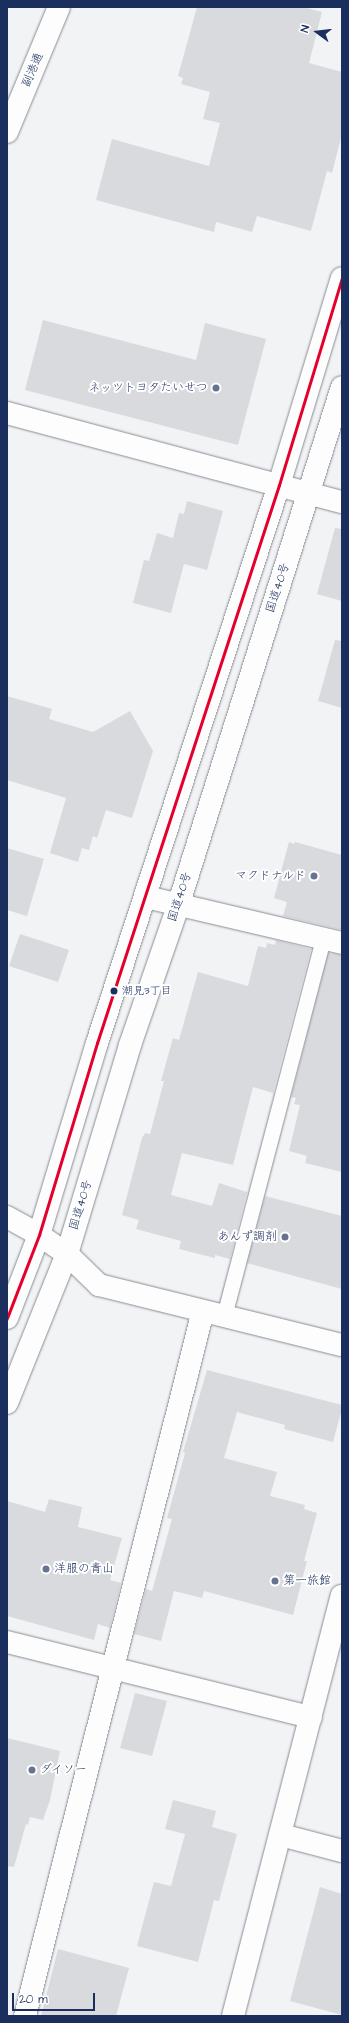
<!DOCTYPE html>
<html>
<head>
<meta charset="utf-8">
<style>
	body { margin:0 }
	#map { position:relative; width:349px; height:2023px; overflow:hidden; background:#f2f3f4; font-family:"Architects Daughter","Klee One",sans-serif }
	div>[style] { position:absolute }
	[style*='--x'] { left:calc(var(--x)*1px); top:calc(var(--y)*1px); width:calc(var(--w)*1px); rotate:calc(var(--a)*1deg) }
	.building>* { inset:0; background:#d8dadd }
	.roads { filter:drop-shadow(0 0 1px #888c95) drop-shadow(0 0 1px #888c95) }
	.lane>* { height:15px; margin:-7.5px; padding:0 7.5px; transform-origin:7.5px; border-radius:7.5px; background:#fdfdfd }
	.street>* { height:22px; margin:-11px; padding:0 11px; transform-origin:11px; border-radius:11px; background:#fdfdfd }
	.secondary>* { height:22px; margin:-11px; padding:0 11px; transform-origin:11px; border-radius:11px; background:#fdfdfd }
	.highway>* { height:22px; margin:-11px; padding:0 11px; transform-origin:11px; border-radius:11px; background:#fdfdfd }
	.bus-1>* { height:3px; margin:-1.5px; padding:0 1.5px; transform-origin:1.5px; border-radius:1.5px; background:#e4002b }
	.dots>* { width:11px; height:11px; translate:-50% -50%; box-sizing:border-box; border:2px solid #fff; border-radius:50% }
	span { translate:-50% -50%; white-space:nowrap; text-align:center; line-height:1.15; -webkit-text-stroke:4px #fff; paint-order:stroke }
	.bus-label { font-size:11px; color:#1b2f5e }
	.left { translate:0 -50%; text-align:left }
	.street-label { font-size:12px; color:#1b2f5e }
	.poi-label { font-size:12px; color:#1b2f5e }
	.right { translate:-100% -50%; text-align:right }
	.frame { position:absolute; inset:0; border:8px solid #1b2f5e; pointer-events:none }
	.north { position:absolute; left:297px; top:12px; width:40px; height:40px; -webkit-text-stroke:3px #fff; paint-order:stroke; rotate:285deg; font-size:11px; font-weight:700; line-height:16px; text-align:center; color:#1b2f5e }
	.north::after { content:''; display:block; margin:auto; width:14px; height:18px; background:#1b2f5e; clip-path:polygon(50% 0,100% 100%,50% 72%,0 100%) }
	.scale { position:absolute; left:12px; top:1993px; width:83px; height:18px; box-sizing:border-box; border:2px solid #1b2f5e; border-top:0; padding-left:5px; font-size:12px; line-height:14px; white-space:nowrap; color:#1b2f5e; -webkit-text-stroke:3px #fff; paint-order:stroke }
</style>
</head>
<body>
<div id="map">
	<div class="building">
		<i style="clip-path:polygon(197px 7px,303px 7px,322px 12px,309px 63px,342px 72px,342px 134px,332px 173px,327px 171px,311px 231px,257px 216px,252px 232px,216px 222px,214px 232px,96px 200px,112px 139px,209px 166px,220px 123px,203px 119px,210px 92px,181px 84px,183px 78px,178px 76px)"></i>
		<i style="clip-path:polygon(43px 320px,196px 360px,205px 323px,266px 339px,238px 445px,25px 390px)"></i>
		<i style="clip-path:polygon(187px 501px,223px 511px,207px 570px,184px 564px,171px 613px,133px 603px,144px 560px,149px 561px,157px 533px,173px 538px,179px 513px,184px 514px)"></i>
		<i style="clip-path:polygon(335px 528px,342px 529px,342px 601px,317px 594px)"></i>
		<i style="clip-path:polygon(335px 640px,342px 641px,342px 708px,318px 701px)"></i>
		<i style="clip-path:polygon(7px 696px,52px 709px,49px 719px,93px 732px,130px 711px,153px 751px,132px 818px,106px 810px,97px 838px,93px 836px,89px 850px,82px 848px,78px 862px,50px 853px,66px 798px,7px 780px)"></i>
		<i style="clip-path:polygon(289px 842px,294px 844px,295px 842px,342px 855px,342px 930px,283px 916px,287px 902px,274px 898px)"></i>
		<i style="clip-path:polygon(7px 848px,44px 859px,27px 916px,7px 910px)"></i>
		<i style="clip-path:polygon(20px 934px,69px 950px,58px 982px,9px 966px)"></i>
		<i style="clip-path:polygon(276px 940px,311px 949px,273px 1093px,253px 1087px,233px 1165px,182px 1153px,171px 1195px,212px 1206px,219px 1183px,247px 1192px,230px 1259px,215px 1255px,215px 1258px,179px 1249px,181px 1241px,136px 1229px,139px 1220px,122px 1215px,142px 1138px,145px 1133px,150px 1134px,164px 1081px,161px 1081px,173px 1038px,179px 1040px,198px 972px,248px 986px,258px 946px,266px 948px,267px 943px,275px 945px)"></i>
		<i style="clip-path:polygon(328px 953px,342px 955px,342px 1172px,305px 1163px,307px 1156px,289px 1151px,300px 1105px,294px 1104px,296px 1098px,291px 1097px)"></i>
		<i style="clip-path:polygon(265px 1196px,342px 1216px,342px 1289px,247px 1263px)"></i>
		<i style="clip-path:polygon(207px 1370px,342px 1405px,342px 1409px,333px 1442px,284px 1429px,285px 1425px,237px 1412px,224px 1458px,277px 1472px,270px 1496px,305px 1505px,304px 1509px,317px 1513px,304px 1561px,307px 1561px,293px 1615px,204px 1591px,202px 1598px,174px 1591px,161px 1641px,134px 1634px,146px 1589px,152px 1591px,172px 1519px,167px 1518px,185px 1453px,183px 1452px)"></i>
		<i style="clip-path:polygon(49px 1499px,82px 1507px,78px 1527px,122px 1538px,110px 1580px,121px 1583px,110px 1628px,98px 1624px,94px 1640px,7px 1616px,7px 1501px,45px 1512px)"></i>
		<i style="clip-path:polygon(135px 1693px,167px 1701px,152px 1756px,120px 1748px)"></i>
		<i style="clip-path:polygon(7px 1738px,60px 1751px,50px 1800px,43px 1820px,30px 1817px,28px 1825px,26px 1824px,14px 1867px,7px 1866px)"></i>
		<i style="clip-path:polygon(173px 1800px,216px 1811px,212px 1827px,237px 1834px,219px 1901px,214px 1900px,198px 1962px,137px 1946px,154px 1882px,171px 1886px,185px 1834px,165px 1829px)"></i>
		<i style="clip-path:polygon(320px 1887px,342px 1894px,342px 2015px,290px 2001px)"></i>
		<i style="clip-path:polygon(58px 1949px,129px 1968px,116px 2016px,41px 2016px)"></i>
	</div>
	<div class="roads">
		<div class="lane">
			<i style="--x:224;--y:1316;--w:391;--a:-75.3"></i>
		</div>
		<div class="street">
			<i style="--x:7;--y:413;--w:347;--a:14.9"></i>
			<i style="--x:146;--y:897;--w:201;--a:13.2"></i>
			<i style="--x:7;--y:1642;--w:313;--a:13.9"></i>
			<i style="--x:281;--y:1835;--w:63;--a:14.7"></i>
			<i style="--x:25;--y:2016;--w:727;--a:-75.83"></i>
		</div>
		<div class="secondary">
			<i style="--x:7;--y:132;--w:135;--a:-67.4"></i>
			<i style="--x:7;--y:1217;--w:37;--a:29"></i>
			<i style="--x:39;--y:1235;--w:34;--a:34"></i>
			<i style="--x:67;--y:1254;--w:45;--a:44.1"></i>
			<i style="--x:99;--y:1285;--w:250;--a:13.9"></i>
			<i style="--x:233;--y:2016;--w:434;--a:-75.5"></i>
		</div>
		<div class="highway">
			<i style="--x:7;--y:1318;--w:89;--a:-68.9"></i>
			<i style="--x:39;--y:1235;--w:201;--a:-73.2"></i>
			<i style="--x:97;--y:1043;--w:587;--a:-71.94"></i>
			<i style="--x:279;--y:485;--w:216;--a:-73.1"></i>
			<i style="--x:7;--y:1403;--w:161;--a:-68.1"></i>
			<i style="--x:67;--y:1254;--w:218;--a:-73.2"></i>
			<i style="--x:130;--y:1045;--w:147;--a:-70.9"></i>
			<i style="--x:178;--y:906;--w:544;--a:-72.46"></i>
		</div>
	</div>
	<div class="bus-1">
		<i style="--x:7;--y:1318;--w:89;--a:-68.9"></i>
		<i style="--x:39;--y:1235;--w:201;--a:-73.2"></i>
		<i style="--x:97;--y:1043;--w:587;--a:-71.94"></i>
		<i style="--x:279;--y:485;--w:216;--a:-73.1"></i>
	</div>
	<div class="dots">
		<i style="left:216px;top:388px;background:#667492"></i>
		<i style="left:314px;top:876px;background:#667492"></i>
		<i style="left:114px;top:991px;background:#1b2f5e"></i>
		<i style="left:285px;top:1237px;background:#667492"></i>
		<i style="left:46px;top:1569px;background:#667492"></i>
		<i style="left:275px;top:1581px;background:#667492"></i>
		<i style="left:32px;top:1770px;background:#667492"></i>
	</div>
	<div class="bus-label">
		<span class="left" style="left:122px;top:991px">潮見3丁目</span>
	</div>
	<div class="street-label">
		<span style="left:33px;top:70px;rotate:-67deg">副港通</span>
		<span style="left:278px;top:588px;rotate:-72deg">国道40号</span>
		<span style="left:180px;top:897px;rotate:-72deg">国道40号</span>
		<span style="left:81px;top:1205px;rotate:-73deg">国道40号</span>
	</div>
	<div class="poi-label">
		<span class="right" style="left:208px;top:388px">ネッツトヨタたいせつ</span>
		<span class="right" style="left:306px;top:876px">マクドナルド</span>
		<span class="right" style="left:277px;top:1237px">あんず調剤</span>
		<span class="left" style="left:54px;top:1569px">洋服の青山</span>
		<span class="left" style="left:283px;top:1581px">第一旅館</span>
		<span class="left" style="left:40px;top:1770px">ダイソー</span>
	</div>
	<div class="frame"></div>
	<div class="north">N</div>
	<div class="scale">20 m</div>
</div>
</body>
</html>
